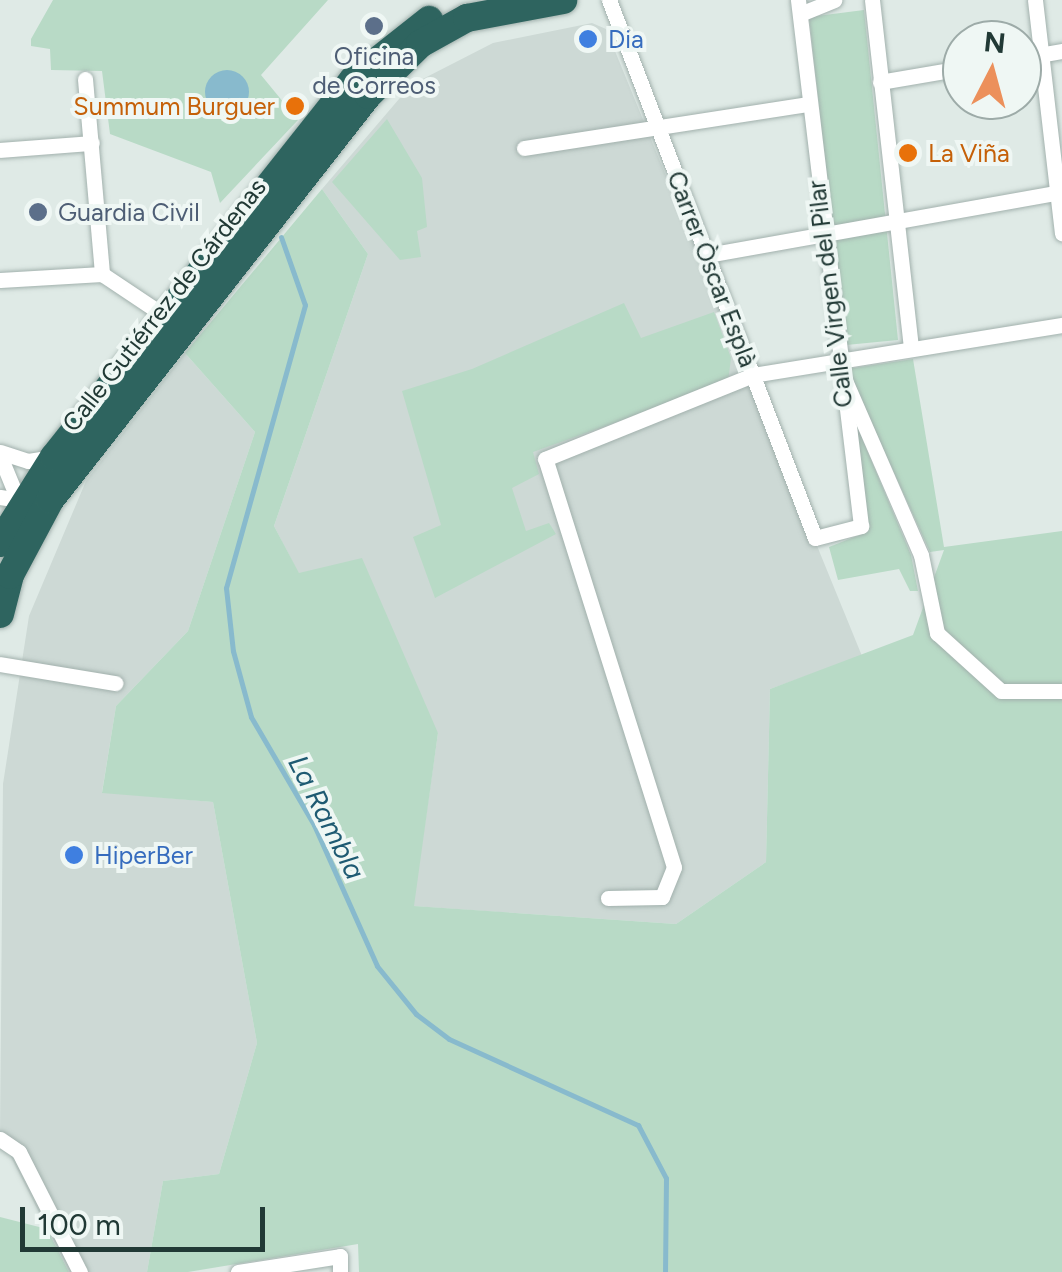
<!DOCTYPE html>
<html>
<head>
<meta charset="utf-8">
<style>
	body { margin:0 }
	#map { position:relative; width:1062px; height:1272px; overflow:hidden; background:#dfeae6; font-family:Figtree,sans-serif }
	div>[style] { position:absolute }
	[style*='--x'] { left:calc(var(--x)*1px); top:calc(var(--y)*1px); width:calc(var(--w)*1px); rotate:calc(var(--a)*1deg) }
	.built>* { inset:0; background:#cdd9d5 }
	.green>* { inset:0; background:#b8dac6 }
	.water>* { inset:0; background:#88bacd }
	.round { border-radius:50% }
	.stream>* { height:5px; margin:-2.5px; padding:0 2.5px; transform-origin:2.5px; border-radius:2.5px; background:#88bacd }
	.roads { filter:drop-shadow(0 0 2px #a2b1ad) drop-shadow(0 0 2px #a2b1ad) }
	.street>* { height:15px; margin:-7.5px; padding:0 7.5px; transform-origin:7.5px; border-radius:7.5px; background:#fff }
	.highway>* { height:28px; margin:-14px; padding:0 14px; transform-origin:14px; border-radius:14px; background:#2e645f }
	.dots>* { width:28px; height:28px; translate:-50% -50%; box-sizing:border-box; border:5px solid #eff7f4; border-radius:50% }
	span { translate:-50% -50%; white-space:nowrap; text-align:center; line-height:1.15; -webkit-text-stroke:8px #eff7f4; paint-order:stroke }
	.shop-label { font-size:25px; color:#366cbe }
	.left { translate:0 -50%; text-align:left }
	.service-label { font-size:25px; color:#4e5e75 }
	.food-label { font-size:25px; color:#c56008 }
	.right { translate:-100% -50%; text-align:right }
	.street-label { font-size:25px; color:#213935 }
	.water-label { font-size:28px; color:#1e5a72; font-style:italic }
	.north { position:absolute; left:942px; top:20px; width:100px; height:100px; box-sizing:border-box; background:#eff7f4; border:2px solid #9daba8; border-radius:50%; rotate:6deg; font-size:28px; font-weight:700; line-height:40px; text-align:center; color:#213935 }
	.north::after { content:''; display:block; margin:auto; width:35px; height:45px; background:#ec905b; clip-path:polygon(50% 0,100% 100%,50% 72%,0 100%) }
	.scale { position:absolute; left:20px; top:1207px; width:245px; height:45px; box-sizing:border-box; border:5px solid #213935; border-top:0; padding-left:12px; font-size:30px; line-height:35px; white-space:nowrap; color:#213935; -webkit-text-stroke:8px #eff7f4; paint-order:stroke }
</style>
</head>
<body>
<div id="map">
	<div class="built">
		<i style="clip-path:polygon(592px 23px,606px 29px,862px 656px,770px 689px,766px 862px,676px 924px,413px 906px,438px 733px,299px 574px,274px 526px,368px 254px,322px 189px,411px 85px,493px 43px)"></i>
		<i style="clip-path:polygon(185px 353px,255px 432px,188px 631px,116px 706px,102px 792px,213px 802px,257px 1043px,219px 1174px,163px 1181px,147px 1272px,69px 1272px,0 1135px,3px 784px,29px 616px,86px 481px)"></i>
	</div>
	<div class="green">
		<i style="clip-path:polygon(53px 0,328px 0,261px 75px,298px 120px,220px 203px,211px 172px,110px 134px,102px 71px,51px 70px,50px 49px,31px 46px,31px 39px)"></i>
		<i style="clip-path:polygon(864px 10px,898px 340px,846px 345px,809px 17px)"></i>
		<i style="clip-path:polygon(387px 119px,422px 178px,427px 227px,417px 231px,421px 257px,400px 260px,332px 182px)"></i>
		<i style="clip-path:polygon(322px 189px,368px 254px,274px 526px,299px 573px,362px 558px,438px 733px,414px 906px,676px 924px,766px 862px,770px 689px,913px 635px,944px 550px,930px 552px,847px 369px,913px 359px,944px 547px,1062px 531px,1062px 1272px,359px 1272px,358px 1244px,188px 1272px,147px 1272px,163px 1181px,219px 1174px,257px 1043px,213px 802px,102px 793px,116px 706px,188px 631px,255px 432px,185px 353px)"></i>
		<i style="clip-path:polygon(624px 303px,641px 338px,714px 312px,731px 358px,728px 382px,533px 452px,539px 474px,512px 488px,526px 531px,549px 523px,556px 534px,435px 598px,413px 537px,441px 525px,402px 391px,472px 369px)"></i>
		<i style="clip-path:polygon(848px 405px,911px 555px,918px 591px,910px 591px,899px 569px,838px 580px,829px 547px,867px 532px)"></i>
		<i style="clip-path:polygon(0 1217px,47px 1229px,69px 1272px,0 1272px)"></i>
	</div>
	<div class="water">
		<i class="round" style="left:205px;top:70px;width:44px;height:44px"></i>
	</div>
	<div class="stream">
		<i style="--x:281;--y:237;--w:72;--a:70.6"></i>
		<i style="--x:305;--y:305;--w:294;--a:105.6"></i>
		<i style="--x:226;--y:588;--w:63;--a:83.7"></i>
		<i style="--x:233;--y:651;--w:68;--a:74.7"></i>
		<i style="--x:251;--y:717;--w:125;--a:59.7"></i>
		<i style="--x:314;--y:825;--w:154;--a:65.9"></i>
		<i style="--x:377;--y:966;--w:62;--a:50.9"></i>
		<i style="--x:416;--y:1014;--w:41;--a:37.1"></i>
		<i style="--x:449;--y:1039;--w:208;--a:24.5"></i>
		<i style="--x:638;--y:1125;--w:60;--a:62.2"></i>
		<i style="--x:666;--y:1178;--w:94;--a:90.6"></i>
	</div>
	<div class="roads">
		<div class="street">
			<i style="--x:609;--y:0;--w:576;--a:69.05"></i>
			<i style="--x:815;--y:538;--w:48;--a:-14.6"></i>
			<i style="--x:861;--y:526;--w:530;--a:-96.83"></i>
			<i style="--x:872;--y:0;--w:351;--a:83.6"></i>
			<i style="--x:1035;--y:0;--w:235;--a:83.4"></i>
			<i style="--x:800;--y:14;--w:37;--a:-22"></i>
			<i style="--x:1022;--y:58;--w:41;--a:-9.9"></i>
			<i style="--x:85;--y:79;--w:196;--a:85"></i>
			<i style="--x:880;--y:82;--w:83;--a:-9.7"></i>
			<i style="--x:524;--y:148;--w:287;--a:-8.8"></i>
			<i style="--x:0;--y:150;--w:92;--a:-4.4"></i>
			<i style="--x:707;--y:255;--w:361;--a:-10.1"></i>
			<i style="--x:0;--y:280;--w:102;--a:-3.4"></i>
			<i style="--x:102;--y:274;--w:76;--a:33.7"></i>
			<i style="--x:844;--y:378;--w:193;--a:66.5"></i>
			<i style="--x:921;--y:555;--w:80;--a:78.4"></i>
			<i style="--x:937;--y:633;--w:86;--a:42.2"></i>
			<i style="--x:1001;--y:691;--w:61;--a:0"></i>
			<i style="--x:0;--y:452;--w:29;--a:18"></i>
			<i style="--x:28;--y:461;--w:26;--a:-9"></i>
			<i style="--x:0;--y:456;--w:55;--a:67.6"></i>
			<i style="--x:0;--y:497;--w:30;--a:9"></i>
			<i style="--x:0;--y:664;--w:117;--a:9.4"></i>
			<i style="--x:608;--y:898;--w:54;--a:-1.1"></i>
			<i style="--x:662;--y:897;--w:32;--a:-68"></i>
			<i style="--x:674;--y:867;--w:428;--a:-107.5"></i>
			<i style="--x:545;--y:459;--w:224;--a:-22"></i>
			<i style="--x:753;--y:375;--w:313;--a:-9.2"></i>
			<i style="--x:0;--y:1139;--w:23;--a:34"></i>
			<i style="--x:19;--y:1152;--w:135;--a:63.1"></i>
			<i style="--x:238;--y:1272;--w:103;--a:-8.9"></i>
			<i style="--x:340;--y:1256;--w:16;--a:90"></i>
		</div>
		<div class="highway">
			<i style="--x:0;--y:543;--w:102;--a:-57.9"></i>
			<i style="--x:54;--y:457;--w:481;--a:-51.6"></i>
			<i style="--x:353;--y:80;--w:97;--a:-38.3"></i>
			<i style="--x:0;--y:614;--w:40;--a:-75.6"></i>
			<i style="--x:10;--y:575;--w:85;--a:-61.9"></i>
			<i style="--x:50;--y:500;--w:515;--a:-51.86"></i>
			<i style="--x:368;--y:95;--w:73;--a:-44.4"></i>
			<i style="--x:420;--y:44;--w:54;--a:-29"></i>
			<i style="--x:467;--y:18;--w:98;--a:-10.6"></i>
		</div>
	</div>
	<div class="dots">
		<i style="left:374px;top:26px;background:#5c6f8a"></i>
		<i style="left:588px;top:39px;background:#3f7fe0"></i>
		<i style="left:295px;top:106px;background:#e8710a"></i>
		<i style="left:908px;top:153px;background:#e8710a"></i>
		<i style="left:38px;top:212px;background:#5c6f8a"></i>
		<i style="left:74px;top:855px;background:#3f7fe0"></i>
	</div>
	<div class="shop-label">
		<span class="left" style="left:608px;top:39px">Dia</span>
		<span class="left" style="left:94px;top:855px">HiperBer</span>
	</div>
	<div class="service-label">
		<span style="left:374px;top:71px">Oficina<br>de Correos</span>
		<span class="left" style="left:58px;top:212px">Guardia Civil</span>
	</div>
	<div class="food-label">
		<span class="right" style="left:275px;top:106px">Summum Burguer</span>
		<span class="left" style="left:928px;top:153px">La Viña</span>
	</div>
	<div class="street-label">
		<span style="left:712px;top:269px;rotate:69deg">Carrer Òscar Esplà</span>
		<span style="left:830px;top:294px;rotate:-97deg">Calle Virgen del Pilar</span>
		<span style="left:164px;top:305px;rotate:-52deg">Calle Gutiérrez de Cárdenas</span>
	</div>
	<div class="water-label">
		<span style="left:327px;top:817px;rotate:63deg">La Rambla</span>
	</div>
	<div class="north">N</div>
	<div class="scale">100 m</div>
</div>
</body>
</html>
